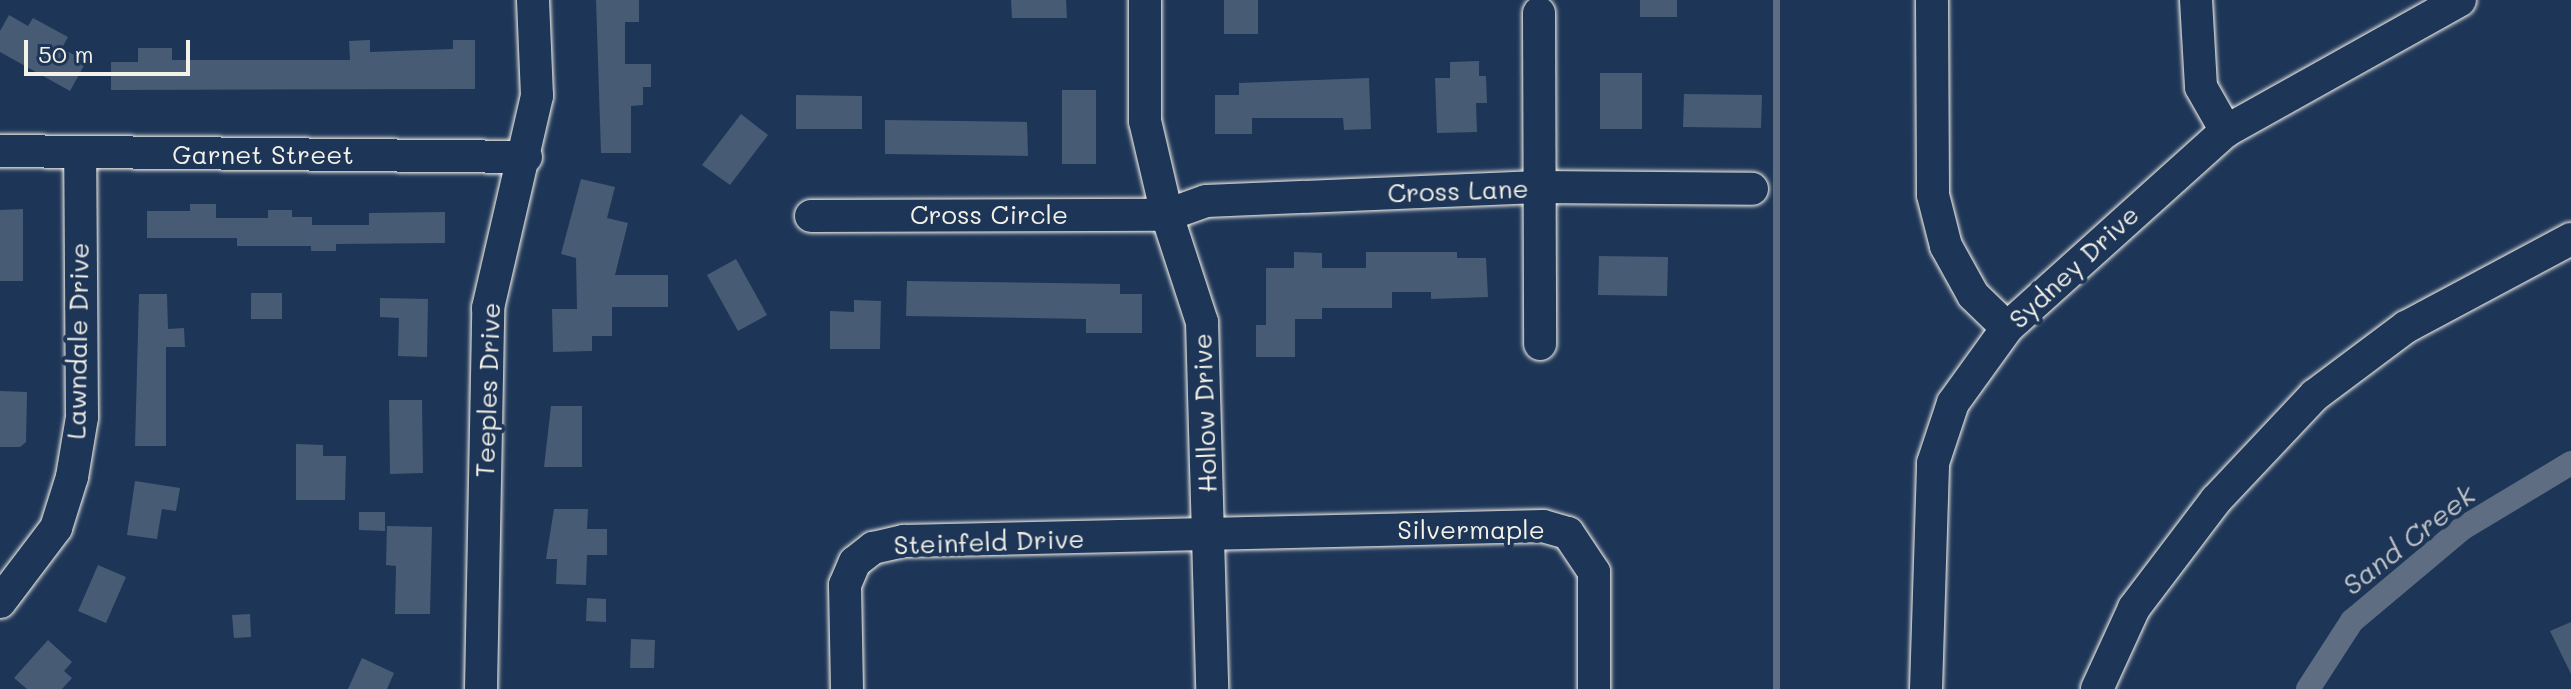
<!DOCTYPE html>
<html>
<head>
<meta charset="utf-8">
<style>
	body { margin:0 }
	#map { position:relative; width:2571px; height:689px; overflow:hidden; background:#1d3557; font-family:Mali,sans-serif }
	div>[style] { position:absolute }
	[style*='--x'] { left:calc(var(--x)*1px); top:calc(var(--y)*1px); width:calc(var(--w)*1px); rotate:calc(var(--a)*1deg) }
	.stream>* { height:7px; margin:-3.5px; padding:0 3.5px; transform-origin:3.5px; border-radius:3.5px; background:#5e6d82 }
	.canal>* { height:24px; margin:-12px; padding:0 12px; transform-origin:12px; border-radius:12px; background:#5e6d82 }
	.building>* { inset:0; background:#485b74 }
	.roads { filter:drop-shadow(0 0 2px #f4f1e8) drop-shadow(0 0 2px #f4f1e8) }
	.minor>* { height:32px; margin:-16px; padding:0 16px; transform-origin:16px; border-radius:16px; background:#1d3557 }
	span { translate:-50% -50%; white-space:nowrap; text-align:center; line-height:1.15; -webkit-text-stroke:8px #1d3557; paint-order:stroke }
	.street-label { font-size:26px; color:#f4f1e8 }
	.water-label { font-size:28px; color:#c0c3c4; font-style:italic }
	.scale { position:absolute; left:24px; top:40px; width:166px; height:36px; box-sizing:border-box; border:4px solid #f4f1e8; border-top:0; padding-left:10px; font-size:24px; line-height:28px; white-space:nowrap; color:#f4f1e8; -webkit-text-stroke:6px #1d3557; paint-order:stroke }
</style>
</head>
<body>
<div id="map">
	<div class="stream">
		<i style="--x:1776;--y:689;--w:689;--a:-90"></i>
	</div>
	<div class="canal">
		<i style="--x:2308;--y:689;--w:81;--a:-57.1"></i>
		<i style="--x:2352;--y:621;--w:145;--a:-40"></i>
		<i style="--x:2463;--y:528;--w:126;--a:-31"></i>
	</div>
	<div class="building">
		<i style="clip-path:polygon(596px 0,639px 0,639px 22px,625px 22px,625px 64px,651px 64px,651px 87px,643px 87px,643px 105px,631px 106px,631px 153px,601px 153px)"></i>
		<i style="clip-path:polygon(1011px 0,1066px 0,1067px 18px,1012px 18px)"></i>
		<i style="clip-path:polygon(1224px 0,1258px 0,1258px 34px,1224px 34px)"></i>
		<i style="clip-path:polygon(1640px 0,1677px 0,1677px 17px,1640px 17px)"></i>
		<i style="clip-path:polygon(9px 15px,28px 26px,33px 18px,68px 37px,62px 48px,86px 62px,70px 91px,0 52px,0 31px)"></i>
		<i style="clip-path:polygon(370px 40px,370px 52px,453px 49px,453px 40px,475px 40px,475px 89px,111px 90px,111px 62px,138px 62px,138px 48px,172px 48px,172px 60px,350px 60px,349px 41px)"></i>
		<i style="clip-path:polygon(1479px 61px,1479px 76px,1486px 76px,1487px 103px,1476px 103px,1477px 132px,1437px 133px,1435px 78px,1450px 78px,1450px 62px)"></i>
		<i style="clip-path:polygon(1600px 73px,1642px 73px,1642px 129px,1600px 129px)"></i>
		<i style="clip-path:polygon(1369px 78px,1371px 129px,1344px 130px,1343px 118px,1252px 118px,1252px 134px,1215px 134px,1215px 95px,1239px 95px,1239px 83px)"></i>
		<i style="clip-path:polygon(1062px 90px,1096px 90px,1096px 164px,1062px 164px)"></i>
		<i style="clip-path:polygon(1684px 94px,1762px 95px,1761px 128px,1683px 127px)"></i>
		<i style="clip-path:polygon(796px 95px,862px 96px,862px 129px,796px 129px)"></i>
		<i style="clip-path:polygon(741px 114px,768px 135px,730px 185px,702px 165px)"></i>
		<i style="clip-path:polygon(885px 120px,1027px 122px,1028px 156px,885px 154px)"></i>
		<i style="clip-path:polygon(581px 179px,615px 187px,607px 218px,628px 223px,615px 275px,668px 275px,668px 307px,612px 307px,612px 336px,592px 336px,592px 351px,553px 352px,552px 309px,577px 309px,576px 258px,561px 254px)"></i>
		<i style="clip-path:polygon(190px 204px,216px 204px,216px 218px,268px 218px,268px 210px,292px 210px,292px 217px,312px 217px,312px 225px,369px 225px,369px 213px,445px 212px,445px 243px,336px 244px,336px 251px,311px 251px,311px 246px,237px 246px,237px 238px,147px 238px,147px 211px,190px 211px)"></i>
		<i style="clip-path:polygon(23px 209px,23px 281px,0 281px,0 210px)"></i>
		<i style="clip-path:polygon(1294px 252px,1322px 253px,1322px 268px,1366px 268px,1366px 252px,1457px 252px,1457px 258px,1486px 258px,1488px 297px,1431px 299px,1431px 292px,1392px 292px,1392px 308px,1322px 308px,1322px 319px,1295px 319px,1295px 357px,1256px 357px,1256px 325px,1266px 325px,1266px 268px,1294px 268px)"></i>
		<i style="clip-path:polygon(1599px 256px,1668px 257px,1667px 296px,1598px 295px)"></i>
		<i style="clip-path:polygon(736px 259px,767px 315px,738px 331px,707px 275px)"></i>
		<i style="clip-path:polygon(907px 281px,1120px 284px,1120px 294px,1142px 294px,1142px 333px,1086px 333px,1086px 319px,906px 316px)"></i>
		<i style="clip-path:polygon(251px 293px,282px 293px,282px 319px,251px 319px)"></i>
		<i style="clip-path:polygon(139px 294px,167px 294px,168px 329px,184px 328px,185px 347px,166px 347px,166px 446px,135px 446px)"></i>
		<i style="clip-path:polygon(380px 298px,428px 299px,427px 357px,398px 356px,399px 318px,380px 317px)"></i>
		<i style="clip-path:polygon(854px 300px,881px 301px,880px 349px,830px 349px,830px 311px,854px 312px)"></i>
		<i style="clip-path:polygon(0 391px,27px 392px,26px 442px,20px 447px,0 447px)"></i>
		<i style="clip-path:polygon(389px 400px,422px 400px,423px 473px,390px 474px)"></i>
		<i style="clip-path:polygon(551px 406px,582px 406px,582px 467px,544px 467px)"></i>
		<i style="clip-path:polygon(296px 444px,323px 445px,323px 456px,346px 456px,345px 500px,296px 500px)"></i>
		<i style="clip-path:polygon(135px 481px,180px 488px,176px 511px,162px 509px,157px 539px,127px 535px)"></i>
		<i style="clip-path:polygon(554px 509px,588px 509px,587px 529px,607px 529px,607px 555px,587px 555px,586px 585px,556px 584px,557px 559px,546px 559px)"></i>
		<i style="clip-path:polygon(359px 512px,385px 512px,385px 531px,359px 530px)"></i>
		<i style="clip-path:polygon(387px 526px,432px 527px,430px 614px,395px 614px,396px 566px,386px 565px)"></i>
		<i style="clip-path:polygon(98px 565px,126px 577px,106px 623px,78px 611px)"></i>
		<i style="clip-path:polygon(587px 598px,606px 599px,606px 622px,586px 621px)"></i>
		<i style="clip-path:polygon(250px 614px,251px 637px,234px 638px,232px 615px)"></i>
		<i style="clip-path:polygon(2571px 622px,2571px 674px,2550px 631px)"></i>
		<i style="clip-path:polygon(631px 639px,655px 640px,654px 668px,630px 668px)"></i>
		<i style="clip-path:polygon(48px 640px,72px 662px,64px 671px,72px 678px,62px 689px,27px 689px,14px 678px)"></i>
		<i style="clip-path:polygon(362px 658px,394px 673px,387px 689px,348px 689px)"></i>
	</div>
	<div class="roads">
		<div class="minor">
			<i style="--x:1145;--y:0;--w:121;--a:90"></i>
			<i style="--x:1145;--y:121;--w:97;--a:76.8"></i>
			<i style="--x:1167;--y:215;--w:113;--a:71.9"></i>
			<i style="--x:1202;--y:322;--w:367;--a:88.4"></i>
			<i style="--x:1932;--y:0;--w:195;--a:89.7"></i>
			<i style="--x:1933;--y:195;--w:53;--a:75.7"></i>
			<i style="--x:1946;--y:246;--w:56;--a:61.1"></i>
			<i style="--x:1973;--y:295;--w:47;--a:44.1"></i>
			<i style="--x:2196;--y:0;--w:87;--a:86.7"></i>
			<i style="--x:2201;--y:87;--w:51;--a:60.4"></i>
			<i style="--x:1539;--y:13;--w:331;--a:89.8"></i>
			<i style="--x:0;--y:151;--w:526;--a:0.65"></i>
			<i style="--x:811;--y:216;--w:356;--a:-0.2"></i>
			<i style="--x:1167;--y:215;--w:41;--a:-19.7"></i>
			<i style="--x:1206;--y:201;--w:332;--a:-2.4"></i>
			<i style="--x:1538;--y:187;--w:214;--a:0.5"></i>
			<i style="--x:0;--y:602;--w:93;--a:-52.9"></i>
			<i style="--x:56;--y:528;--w:53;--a:-72.6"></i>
			<i style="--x:72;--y:477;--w:61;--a:-80.5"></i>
			<i style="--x:82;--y:417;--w:263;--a:-90.4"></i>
			<i style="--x:481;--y:689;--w:381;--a:-88.9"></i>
			<i style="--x:488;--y:308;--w:218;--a:-77"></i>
			<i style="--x:537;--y:96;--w:96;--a:-92.4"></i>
			<i style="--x:847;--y:689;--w:104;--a:-91.1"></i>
			<i style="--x:845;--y:585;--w:25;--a:-67"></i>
			<i style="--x:855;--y:562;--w:23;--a:-38"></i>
			<i style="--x:873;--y:548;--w:32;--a:-13"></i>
			<i style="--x:904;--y:541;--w:639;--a:-1.34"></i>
			<i style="--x:1543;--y:526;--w:26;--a:16"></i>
			<i style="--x:1568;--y:533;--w:47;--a:56.3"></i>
			<i style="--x:1594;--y:572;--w:117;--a:90"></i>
			<i style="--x:1926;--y:689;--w:226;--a:-88.2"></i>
			<i style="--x:1933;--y:463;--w:63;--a:-71.6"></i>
			<i style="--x:1953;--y:403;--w:92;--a:-54.2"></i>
			<i style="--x:2007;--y:328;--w:295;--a:-42"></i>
			<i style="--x:2226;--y:131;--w:268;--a:-29.2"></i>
			<i style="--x:2097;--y:689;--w:89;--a:-65.4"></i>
			<i style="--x:2134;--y:608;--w:136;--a:-52.8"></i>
			<i style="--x:2216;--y:500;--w:144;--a:-46.7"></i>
			<i style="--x:2315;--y:395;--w:114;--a:-36.8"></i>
			<i style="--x:2406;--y:327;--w:187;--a:-28.1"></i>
		</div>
	</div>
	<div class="street-label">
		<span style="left:263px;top:155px">Garnet Street</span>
		<span style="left:1458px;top:191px;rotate:-2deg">Cross Lane</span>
		<span style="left:989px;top:215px">Cross Circle</span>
		<span style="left:2074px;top:267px;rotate:-43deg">Sydney Drive</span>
		<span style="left:78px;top:341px;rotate:-89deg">Lawndale Drive</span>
		<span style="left:488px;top:390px;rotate:-88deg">Teeples Drive</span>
		<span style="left:1205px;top:413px;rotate:-92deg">Hollow Drive</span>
		<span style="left:1471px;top:530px">Silvermaple</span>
		<span style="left:989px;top:542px;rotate:-2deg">Steinfeld Drive</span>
	</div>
	<div class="water-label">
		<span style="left:2408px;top:539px;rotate:-38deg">Sand Creek</span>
	</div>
	<div class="scale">50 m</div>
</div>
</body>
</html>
